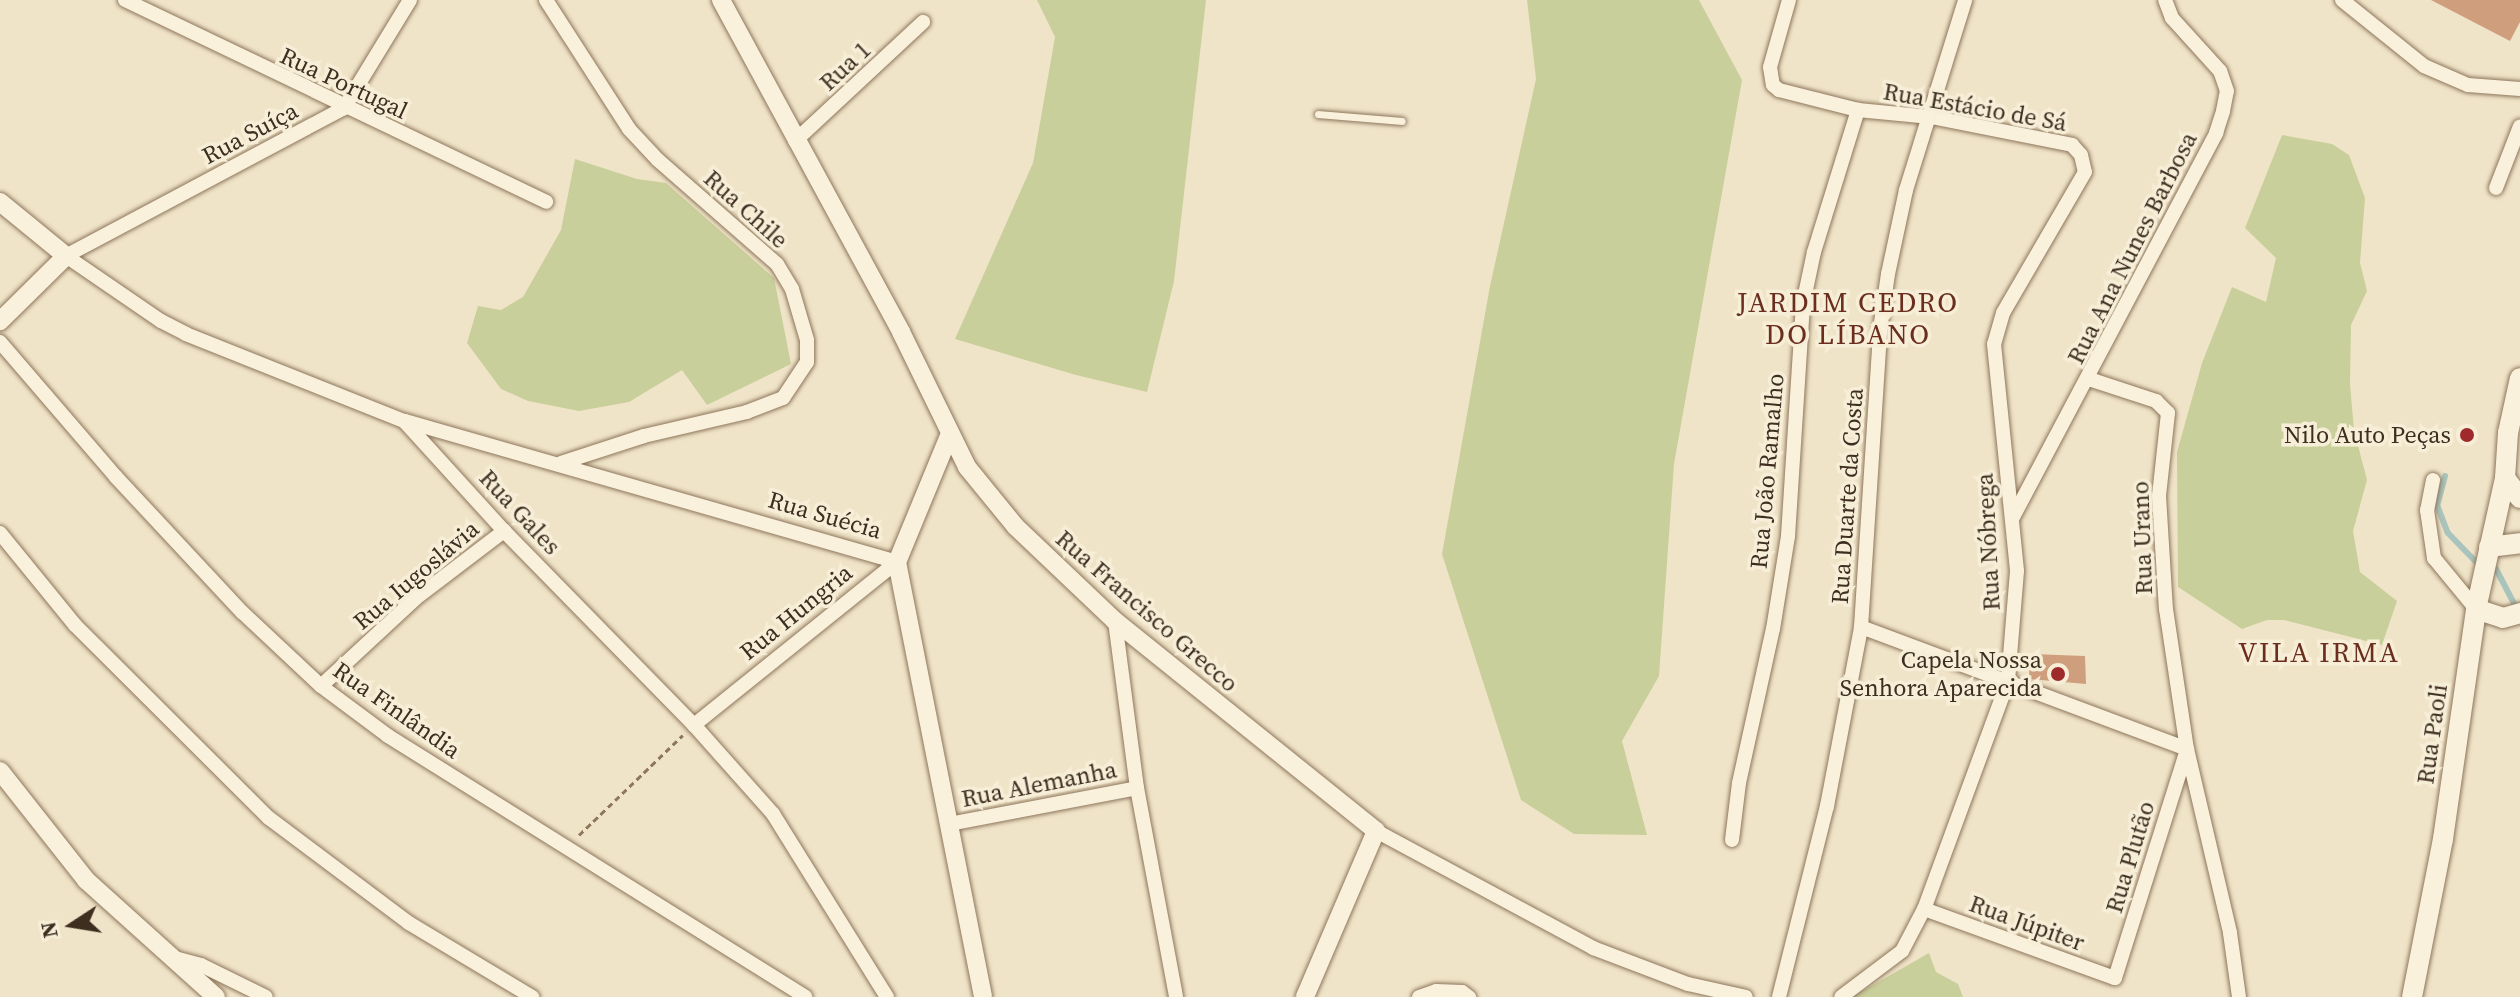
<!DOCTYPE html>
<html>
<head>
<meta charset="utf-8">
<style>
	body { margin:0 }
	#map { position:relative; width:2520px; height:997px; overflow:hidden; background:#f0e4c8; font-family:"Source Serif 4",serif }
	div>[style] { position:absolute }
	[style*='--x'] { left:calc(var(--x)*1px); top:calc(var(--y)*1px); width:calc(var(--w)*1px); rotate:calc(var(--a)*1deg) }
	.green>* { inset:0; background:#c9cf9b }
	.stream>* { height:6px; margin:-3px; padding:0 3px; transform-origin:3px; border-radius:3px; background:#a9c4bc }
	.building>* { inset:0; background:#cf9f7d }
	.path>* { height:3px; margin-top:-1.5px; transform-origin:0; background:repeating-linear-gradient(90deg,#8d765c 0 6px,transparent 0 10px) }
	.roads { filter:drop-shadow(0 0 2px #8d765c) drop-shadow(0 0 2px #8d765c) }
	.service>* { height:7px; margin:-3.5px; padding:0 3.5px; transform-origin:3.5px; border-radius:3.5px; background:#faf1dc }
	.minor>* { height:14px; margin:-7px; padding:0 7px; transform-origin:7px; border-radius:7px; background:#faf1dc }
	.tertiary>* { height:18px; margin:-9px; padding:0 9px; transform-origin:9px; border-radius:9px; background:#faf1dc }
	.secondary>* { height:20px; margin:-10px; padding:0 10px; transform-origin:10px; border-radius:10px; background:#faf1dc }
	.dots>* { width:22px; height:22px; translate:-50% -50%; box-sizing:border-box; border:4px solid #f7eed8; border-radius:50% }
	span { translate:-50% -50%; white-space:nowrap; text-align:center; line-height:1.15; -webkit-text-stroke:7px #f7eed8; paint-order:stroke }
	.street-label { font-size:24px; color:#3d2e20 }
	.poi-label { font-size:24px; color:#3d2e20 }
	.right { translate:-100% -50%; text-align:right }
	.quarter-label { font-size:28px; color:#6b2e1e; letter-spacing:2px }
	.north { position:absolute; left:32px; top:885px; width:80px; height:80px; -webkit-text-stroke:6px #f7eed8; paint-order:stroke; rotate:258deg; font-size:22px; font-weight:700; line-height:32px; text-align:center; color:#3d2e20 }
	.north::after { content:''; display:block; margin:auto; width:28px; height:36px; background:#3d2e20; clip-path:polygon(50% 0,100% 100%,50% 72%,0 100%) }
</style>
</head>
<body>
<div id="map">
	<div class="green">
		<i style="clip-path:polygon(1037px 0,1206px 0,1174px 281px,1147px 392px,1076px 375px,955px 339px,1033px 163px,1055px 37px)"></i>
		<i style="clip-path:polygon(1527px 0,1699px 0,1742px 80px,1674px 464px,1659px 676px,1622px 741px,1647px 835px,1574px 834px,1521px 800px,1442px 554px,1490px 286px,1536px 79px)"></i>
		<i style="clip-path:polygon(2282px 135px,2332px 144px,2349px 155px,2365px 198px,2360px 263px,2367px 291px,2351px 325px,2350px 384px,2354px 430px,2367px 480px,2353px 531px,2360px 572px,2397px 601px,2382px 645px,2284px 620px,2267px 620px,2242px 629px,2178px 587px,2177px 452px,2202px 363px,2232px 287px,2266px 302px,2276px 258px,2245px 228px)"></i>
		<i style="clip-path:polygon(575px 159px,637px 179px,666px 183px,774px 278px,791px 364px,707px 405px,682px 370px,629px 402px,579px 411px,528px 401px,501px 389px,467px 343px,478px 306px,501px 310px,523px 297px,561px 230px)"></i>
		<i style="clip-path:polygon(1929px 953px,1936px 972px,1958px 984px,1963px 997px,1852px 997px)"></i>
	</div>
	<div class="stream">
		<i style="--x:2445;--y:476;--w:30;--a:105"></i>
		<i style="--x:2437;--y:505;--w:30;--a:69"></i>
		<i style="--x:2448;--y:533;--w:40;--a:46"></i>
		<i style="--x:2496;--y:569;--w:47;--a:62.4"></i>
	</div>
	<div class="building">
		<i style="clip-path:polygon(2431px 0,2520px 0,2520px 22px,2510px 41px)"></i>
		<i style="clip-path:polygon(2030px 654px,2085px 656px,2086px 684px,2029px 679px)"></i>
	</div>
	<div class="path">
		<i style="--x:579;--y:835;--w:144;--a:-43.9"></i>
	</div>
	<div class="roads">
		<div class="service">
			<i style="--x:1318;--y:114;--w:84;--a:4.8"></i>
		</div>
		<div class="minor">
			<i style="--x:125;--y:0;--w:467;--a:25.6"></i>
			<i style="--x:410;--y:0;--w:127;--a:121.4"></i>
			<i style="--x:344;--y:108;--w:315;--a:152"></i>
			<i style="--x:66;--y:256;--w:115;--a:34.4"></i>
			<i style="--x:161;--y:321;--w:28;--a:27"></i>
			<i style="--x:186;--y:334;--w:235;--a:21.8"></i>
			<i style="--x:404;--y:421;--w:149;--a:47.7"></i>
			<i style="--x:504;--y:531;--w:272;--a:45.6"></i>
			<i style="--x:694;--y:725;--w:119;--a:48.4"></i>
			<i style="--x:773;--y:814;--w:216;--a:58.1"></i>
			<i style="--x:546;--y:0;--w:153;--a:57.2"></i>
			<i style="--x:629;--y:129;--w:42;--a:46.9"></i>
			<i style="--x:658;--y:160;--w:158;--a:41.2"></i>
			<i style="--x:777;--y:264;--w:29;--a:59"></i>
			<i style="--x:792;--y:289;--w:53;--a:73.6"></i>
			<i style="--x:807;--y:340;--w:22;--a:90"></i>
			<i style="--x:807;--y:362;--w:43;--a:123.7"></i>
			<i style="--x:783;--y:398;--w:39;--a:159"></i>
			<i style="--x:747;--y:412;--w:106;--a:166.9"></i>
			<i style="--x:644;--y:436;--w:87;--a:162"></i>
			<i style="--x:1789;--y:0;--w:70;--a:105.8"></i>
			<i style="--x:1770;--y:67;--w:18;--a:81"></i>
			<i style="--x:1773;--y:85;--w:8;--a:40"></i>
			<i style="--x:1779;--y:90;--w:81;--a:14.2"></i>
			<i style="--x:1858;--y:110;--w:73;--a:5.5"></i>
			<i style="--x:1931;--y:117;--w:144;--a:11.2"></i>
			<i style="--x:2072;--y:145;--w:13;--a:48"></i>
			<i style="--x:2081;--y:155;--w:17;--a:77"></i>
			<i style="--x:2085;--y:172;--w:163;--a:120.2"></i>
			<i style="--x:2003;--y:313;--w:32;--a:106"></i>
			<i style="--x:1994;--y:344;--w:228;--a:84.2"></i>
			<i style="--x:2017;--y:571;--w:110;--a:94.7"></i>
			<i style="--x:2008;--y:681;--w:243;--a:110.2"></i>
			<i style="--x:1924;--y:909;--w:47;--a:117.6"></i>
			<i style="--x:1902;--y:951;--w:76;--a:143"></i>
			<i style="--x:2342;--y:0;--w:105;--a:38.8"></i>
			<i style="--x:2424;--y:66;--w:48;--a:23.4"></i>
			<i style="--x:2468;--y:85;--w:52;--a:4.4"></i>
			<i style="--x:795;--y:141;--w:175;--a:-42.9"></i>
			<i style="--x:2496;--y:188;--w:66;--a:-68.8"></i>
			<i style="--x:0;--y:342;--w:178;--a:49.3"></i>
			<i style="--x:116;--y:477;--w:185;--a:47"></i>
			<i style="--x:242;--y:612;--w:108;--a:43.1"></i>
			<i style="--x:321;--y:686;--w:84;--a:36.7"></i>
			<i style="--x:388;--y:736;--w:492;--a:32"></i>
			<i style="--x:2089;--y:379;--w:71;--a:18.2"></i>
			<i style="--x:2156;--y:401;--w:17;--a:45"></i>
			<i style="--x:2168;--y:413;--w:83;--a:96.2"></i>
			<i style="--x:2159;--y:496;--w:113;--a:86.5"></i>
			<i style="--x:2166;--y:609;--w:142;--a:81.5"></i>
			<i style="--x:2187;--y:749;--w:189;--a:76.8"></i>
			<i style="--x:2230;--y:933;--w:65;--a:82"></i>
			<i style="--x:405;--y:421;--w:512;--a:15.99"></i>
			<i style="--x:2433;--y:480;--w:31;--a:101"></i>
			<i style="--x:2427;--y:510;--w:49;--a:81.7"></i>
			<i style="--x:2434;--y:558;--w:66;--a:50.5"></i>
			<i style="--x:2012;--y:519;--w:437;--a:-62.1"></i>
			<i style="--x:2216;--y:133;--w:23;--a:-72"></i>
			<i style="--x:2223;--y:111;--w:20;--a:-79"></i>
			<i style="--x:2227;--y:91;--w:21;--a:-109"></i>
			<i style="--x:2220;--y:71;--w:72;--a:-132.2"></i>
			<i style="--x:2172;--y:18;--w:19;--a:-111"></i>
			<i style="--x:0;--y:533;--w:119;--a:50.8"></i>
			<i style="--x:75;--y:625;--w:274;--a:44.9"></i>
			<i style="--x:269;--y:818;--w:175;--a:36.9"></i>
			<i style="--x:409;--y:923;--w:144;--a:31"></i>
			<i style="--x:1115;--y:621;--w:168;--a:82.5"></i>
			<i style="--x:1137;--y:788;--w:213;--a:79.4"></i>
			<i style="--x:1861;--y:627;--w:348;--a:20.5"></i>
			<i style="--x:321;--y:686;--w:129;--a:-42.8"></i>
			<i style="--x:416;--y:598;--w:111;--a:-37.3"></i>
			<i style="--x:694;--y:725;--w:260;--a:-38.8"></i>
			<i style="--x:949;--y:824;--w:191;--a:-10.8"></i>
			<i style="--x:1376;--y:831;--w:247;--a:28.3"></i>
			<i style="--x:1593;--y:948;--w:102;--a:20.8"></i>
			<i style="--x:1688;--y:984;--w:59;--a:12.6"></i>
			<i style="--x:1732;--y:840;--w:57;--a:-83"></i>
			<i style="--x:1739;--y:783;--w:158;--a:-77.6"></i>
			<i style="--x:1773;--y:629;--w:94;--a:-80.8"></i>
			<i style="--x:1788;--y:536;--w:232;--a:-86.3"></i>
			<i style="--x:1803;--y:304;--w:53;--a:-78.1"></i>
			<i style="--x:1814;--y:252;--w:149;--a:-72.8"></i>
			<i style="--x:1924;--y:909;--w:203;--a:19.9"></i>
			<i style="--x:2115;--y:978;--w:239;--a:-72.5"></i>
			<i style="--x:171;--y:957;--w:31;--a:15"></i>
			<i style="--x:201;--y:965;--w:72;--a:26.2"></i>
			<i style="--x:1419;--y:997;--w:18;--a:-19"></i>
			<i style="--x:1436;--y:991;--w:26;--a:2"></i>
			<i style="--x:1462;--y:992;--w:9;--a:36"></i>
			<i style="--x:1779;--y:997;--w:197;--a:-75.9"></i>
			<i style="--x:1827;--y:806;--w:182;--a:-79.2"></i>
			<i style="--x:1861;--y:627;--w:298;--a:-86.3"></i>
			<i style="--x:1880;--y:330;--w:57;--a:-81.9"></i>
			<i style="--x:1888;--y:274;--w:86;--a:-77.9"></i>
			<i style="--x:1906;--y:190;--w:199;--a:-72.7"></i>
		</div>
		<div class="tertiary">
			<i style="--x:721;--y:0;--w:378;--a:61.5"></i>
			<i style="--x:901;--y:332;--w:150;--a:63.9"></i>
			<i style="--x:967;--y:467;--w:77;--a:50.8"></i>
			<i style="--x:1016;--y:527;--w:137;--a:43.5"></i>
			<i style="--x:1115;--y:621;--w:335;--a:38.8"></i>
			<i style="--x:1376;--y:831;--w:181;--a:113.2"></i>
			<i style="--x:0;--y:202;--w:85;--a:39.3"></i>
			<i style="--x:66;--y:256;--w:93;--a:135.4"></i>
			<i style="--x:949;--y:436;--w:136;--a:112.4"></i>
			<i style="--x:897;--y:562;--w:443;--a:78.8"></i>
			<i style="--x:0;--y:771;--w:139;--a:51.7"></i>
			<i style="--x:86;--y:880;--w:175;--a:42"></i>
		</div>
		<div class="secondary">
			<i style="--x:2505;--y:478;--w:25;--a:53"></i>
			<i style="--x:2489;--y:547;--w:31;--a:-7"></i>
			<i style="--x:2476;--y:609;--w:28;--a:18"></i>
			<i style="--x:2503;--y:618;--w:18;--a:-16"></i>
			<i style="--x:2412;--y:997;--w:161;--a:-78.9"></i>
			<i style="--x:2443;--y:839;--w:232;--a:-81.8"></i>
			<i style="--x:2476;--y:609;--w:134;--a:-77.5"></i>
			<i style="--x:2505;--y:478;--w:45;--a:-86.2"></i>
			<i style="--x:2508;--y:433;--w:56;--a:-77.7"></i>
		</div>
	</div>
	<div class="dots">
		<i style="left:2467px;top:435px;background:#9e2a2b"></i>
		<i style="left:2058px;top:674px;background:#9e2a2b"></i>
	</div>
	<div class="street-label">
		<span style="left:845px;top:66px;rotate:-43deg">Rua 1</span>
		<span style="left:344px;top:83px;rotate:25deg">Rua Portugal</span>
		<span style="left:1975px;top:107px;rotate:10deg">Rua Estácio de Sá</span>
		<span style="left:250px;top:133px;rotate:-28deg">Rua Suíça</span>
		<span style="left:746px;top:209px;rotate:42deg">Rua Chile</span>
		<span style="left:2132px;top:248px;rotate:-63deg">Rua Ana Nunes Barbosa</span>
		<span style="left:1767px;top:471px;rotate:-85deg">Rua João Ramalho</span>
		<span style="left:1847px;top:496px;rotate:-86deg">Rua Duarte da Costa</span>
		<span style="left:520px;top:512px;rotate:47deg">Rua Gales</span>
		<span style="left:825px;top:515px;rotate:16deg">Rua Suécia</span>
		<span style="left:2142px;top:538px;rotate:-92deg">Rua Urano</span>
		<span style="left:1988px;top:542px;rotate:-93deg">Rua Nóbrega</span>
		<span style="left:416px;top:575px;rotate:-40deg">Rua Iugoslávia</span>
		<span style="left:1147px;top:611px;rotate:41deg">Rua Francisco Grecco</span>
		<span style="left:796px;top:612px;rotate:-39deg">Rua Hungria</span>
		<span style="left:397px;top:710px;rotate:35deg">Rua Finlândia</span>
		<span style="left:2432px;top:734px;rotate:-82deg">Rua Paoli</span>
		<span style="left:1039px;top:784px;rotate:-11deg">Rua Alemanha</span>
		<span style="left:2130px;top:857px;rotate:-73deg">Rua Plutão</span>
		<span style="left:2027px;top:923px;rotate:20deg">Rua Júpiter</span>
	</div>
	<div class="poi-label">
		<span class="right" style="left:2451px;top:435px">Nilo Auto Peças</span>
		<span class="right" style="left:2042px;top:674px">Capela Nossa<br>Senhora Aparecida</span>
	</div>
	<div class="quarter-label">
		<span style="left:1848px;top:318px">JARDIM CEDRO<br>DO LÍBANO</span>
		<span style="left:2319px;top:652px">VILA IRMA</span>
	</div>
	<div class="north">N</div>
</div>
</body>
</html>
